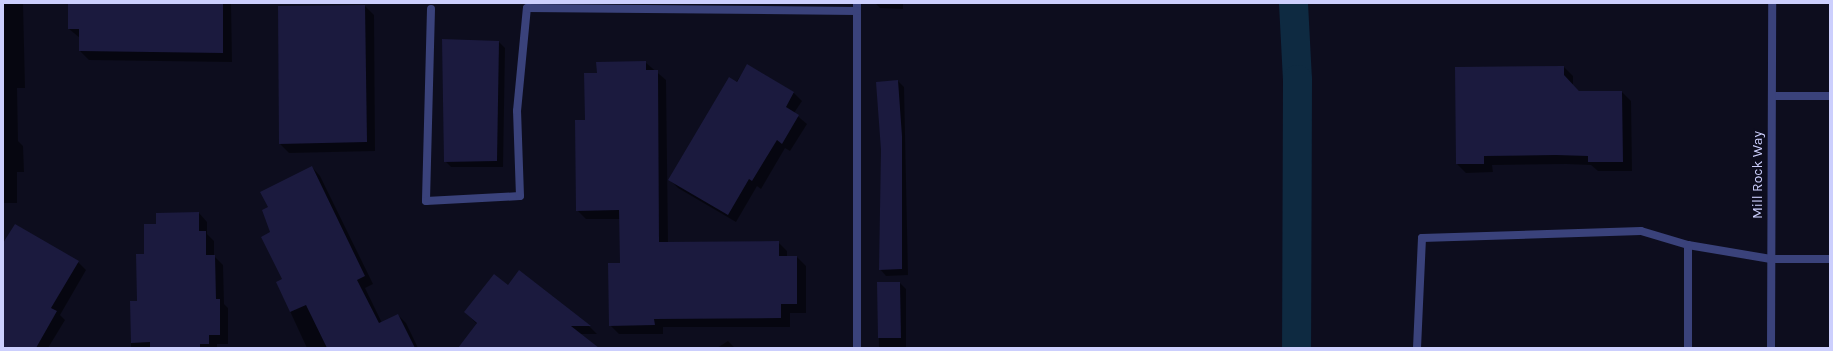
<!DOCTYPE html>
<html>
<head>
<meta charset="utf-8">
<style>
	body { margin:0 }
	#map { position:relative; width:1833px; height:351px; overflow:hidden; background:#0d0d1e; font-family:Karla,sans-serif }
	div>[style] { position:absolute }
	[style*='--x'] { left:calc(var(--x)*1px); top:calc(var(--y)*1px); width:calc(var(--w)*1px); rotate:calc(var(--a)*1deg) }
	.shadow>* { inset:0; background:#0007 }
	.canal>* { height:29px; margin:-14.5px; padding:0 14.5px; transform-origin:14.5px; border-radius:14.5px; background:#0e2a41 }
	.building>* { inset:0; background:#1b1a3e }
	.lane>* { height:8px; margin:-4px; padding:0 4px; transform-origin:4px; border-radius:4px; background:#3a427b }
	.street>* { height:8px; margin:-4px; padding:0 4px; transform-origin:4px; border-radius:4px; background:#3a427b }
	span { translate:-50% -50%; white-space:nowrap; text-align:center; line-height:1.15; -webkit-text-stroke:4px #0d0d1e; paint-order:stroke }
	.street-label { font-size:14px; color:#cccffd }
	.frame { position:absolute; inset:0; border:4px solid #cccffd; pointer-events:none }
</style>
</head>
<body>
<div id="map">
	<div class="shadow">
		<i style="clip-path:polygon(3px 3px,23px 3px,25px 88px,17px 88px,18px 141px,23px 146px,24px 172px,17px 172px,17px 203px,3px 203px)"></i>
		<i style="clip-path:polygon(69px 3px,231px 3px,232px 62px,89px 60px,80px 51px,80px 38px,69px 29px)"></i>
		<i style="clip-path:polygon(875px 3px,903px 3px,903px 9px,880px 8px)"></i>
		<i style="clip-path:polygon(365px 6px,374px 15px,375px 151px,289px 153px,280px 144px,279px 7px)"></i>
		<i style="clip-path:polygon(499px 42px,505px 48px,503px 167px,451px 167px,445px 161px)"></i>
		<i style="clip-path:polygon(645px 62px,666px 80px,668px 243px,778px 242px,787px 251px,787px 257px,797px 257px,806px 266px,806px 313px,790px 313px,790px 327px,663px 327px,663px 334px,619px 334px,610px 325px,621px 264px,620px 219px,586px 219px,577px 210px,586px 121px,598px 74px)"></i>
		<i style="clip-path:polygon(747px 66px,794px 93px,802px 101px,794px 113px,807px 124px,790px 151px,785px 148px,761px 189px,757px 186px,736px 222px,678px 188px,670px 180px)"></i>
		<i style="clip-path:polygon(1564px 67px,1573px 76px,1573px 85px,1580px 92px,1622px 92px,1631px 101px,1632px 171px,1598px 171px,1591px 165px,1566px 164px,1492px 165px,1493px 172px,1466px 173px,1457px 164px,1456px 68px)"></i>
		<i style="clip-path:polygon(898px 81px,904px 87px,908px 275px,886px 276px,880px 269px)"></i>
		<i style="clip-path:polygon(312px 167px,320px 176px,373px 284px,365px 288px,382px 323px,398px 315px,406px 323px,418px 348px,307px 348px,277px 283px,283px 280px,271px 233px,269px 208px)"></i>
		<i style="clip-path:polygon(199px 213px,207px 222px,207px 234px,214px 241px,214px 256px,223px 265px,224px 304px,228px 308px,228px 344px,217px 344px,217px 348px,131px 348px,131px 302px,138px 302px,145px 255px,156px 225px)"></i>
		<i style="clip-path:polygon(3px 245px,78px 262px,86px 270px,60px 315px,65px 320px,48px 348px,3px 348px)"></i>
		<i style="clip-path:polygon(519px 272px,590px 327px,597px 334px,579px 334px,597px 348px,472px 348px,477px 324px,465px 312px,508px 286px)"></i>
		<i style="clip-path:polygon(878px 283px,900px 283px,906px 289px,906px 348px,879px 348px)"></i>
		<i style="clip-path:polygon(728px 341px,735px 348px,717px 348px)"></i>
	</div>
	<div class="canal">
		<i style="--x:1293;--y:3;--w:76;--a:87"></i>
		<i style="--x:1297;--y:79;--w:269;--a:90.2"></i>
	</div>
	<div class="building">
		<i style="clip-path:polygon(68px 3px,223px 3px,223px 53px,79px 51px,79px 29px,68px 29px)"></i>
		<i style="clip-path:polygon(365px 5px,367px 142px,279px 144px,278px 6px)"></i>
		<i style="clip-path:polygon(442px 39px,499px 41px,497px 161px,444px 162px)"></i>
		<i style="clip-path:polygon(646px 61px,646px 70px,658px 70px,659px 242px,779px 241px,779px 256px,797px 256px,797px 304px,781px 304px,781px 318px,654px 319px,655px 325px,609px 326px,608px 263px,620px 263px,619px 210px,576px 211px,575px 120px,585px 120px,584px 73px,597px 73px,596px 62px)"></i>
		<i style="clip-path:polygon(747px 64px,794px 92px,786px 107px,799px 115px,782px 144px,777px 140px,752px 181px,749px 179px,728px 215px,668px 180px,729px 77px,737px 82px)"></i>
		<i style="clip-path:polygon(1564px 66px,1564px 75px,1579px 91px,1622px 91px,1623px 162px,1588px 162px,1588px 156px,1556px 155px,1484px 156px,1484px 164px,1456px 164px,1455px 67px)"></i>
		<i style="clip-path:polygon(898px 80px,902px 136px,902px 269px,879px 270px,881px 150px,876px 82px)"></i>
		<i style="clip-path:polygon(312px 166px,365px 276px,357px 280px,379px 323px,398px 314px,415px 348px,327px 348px,306px 305px,290px 312px,276px 282px,282px 279px,261px 237px,270px 232px,262px 210px,268px 207px,260px 192px)"></i>
		<i style="clip-path:polygon(199px 212px,199px 231px,206px 231px,206px 255px,215px 255px,216px 299px,220px 299px,220px 335px,209px 335px,209px 344px,200px 344px,200px 348px,150px 348px,150px 342px,131px 343px,130px 301px,137px 301px,136px 254px,144px 254px,144px 224px,156px 224px,156px 213px)"></i>
		<i style="clip-path:polygon(15px 224px,79px 261px,51px 308px,57px 311px,36px 348px,3px 348px,3px 243px)"></i>
		<i style="clip-path:polygon(519px 270px,591px 326px,571px 326px,599px 348px,458px 348px,477px 323px,464px 312px,494px 274px,508px 285px)"></i>
		<i style="clip-path:polygon(877px 282px,900px 282px,901px 338px,878px 338px)"></i>
	</div>
	<div class="lane">
		<i style="--x:857;--y:3;--w:345;--a:90"></i>
		<i style="--x:431;--y:9;--w:192;--a:91.5"></i>
		<i style="--x:426;--y:201;--w:94;--a:-3"></i>
		<i style="--x:520;--y:196;--w:85;--a:-92"></i>
		<i style="--x:517;--y:111;--w:103;--a:-84.5"></i>
		<i style="--x:527;--y:8;--w:330;--a:0.5"></i>
		<i style="--x:1772;--y:96;--w:58;--a:0"></i>
		<i style="--x:1417;--y:348;--w:110;--a:-87.4"></i>
		<i style="--x:1422;--y:238;--w:219;--a:-1.8"></i>
		<i style="--x:1641;--y:231;--w:49;--a:16.6"></i>
		<i style="--x:1688;--y:348;--w:103;--a:-90"></i>
		<i style="--x:1688;--y:245;--w:84;--a:9.6"></i>
	</div>
	<div class="street">
		<i style="--x:1771;--y:259;--w:59;--a:0"></i>
		<i style="--x:1771;--y:348;--w:345;--a:-89.8"></i>
	</div>
	<div class="street-label">
		<span style="left:1758px;top:175px;rotate:-90deg">Mill Rock Way</span>
	</div>
	<div class="frame"></div>
</div>
</body>
</html>
